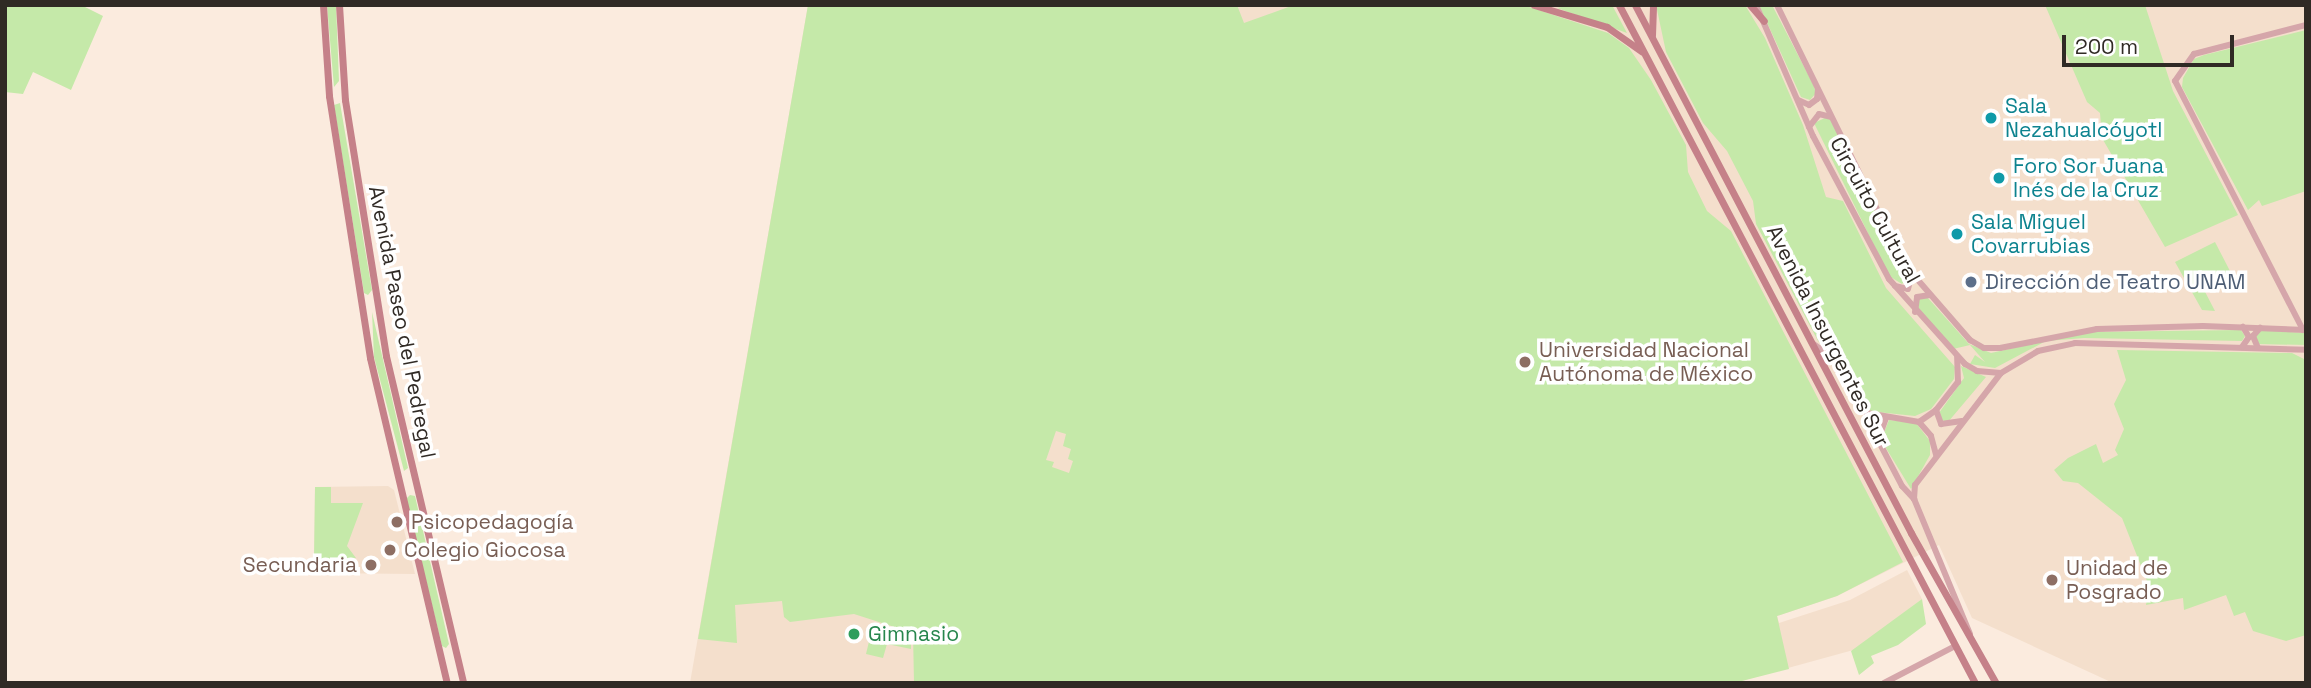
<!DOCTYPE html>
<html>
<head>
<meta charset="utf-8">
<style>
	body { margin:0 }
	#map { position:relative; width:2311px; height:688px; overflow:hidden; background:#fbebde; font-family:"Space Grotesk",sans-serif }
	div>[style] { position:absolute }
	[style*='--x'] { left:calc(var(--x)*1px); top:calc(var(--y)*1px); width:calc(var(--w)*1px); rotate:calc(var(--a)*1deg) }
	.built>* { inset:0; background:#f4dfcc }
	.green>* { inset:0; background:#c5e9a9 }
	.tertiary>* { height:6px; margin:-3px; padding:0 3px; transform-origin:3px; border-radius:3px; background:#d5a6aa }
	.secondary>* { height:7px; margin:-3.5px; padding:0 3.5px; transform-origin:3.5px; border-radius:3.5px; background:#c58189 }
	.dots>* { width:19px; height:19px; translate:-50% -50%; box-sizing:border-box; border:4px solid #fff; border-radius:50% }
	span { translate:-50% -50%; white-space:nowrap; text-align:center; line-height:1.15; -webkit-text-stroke:7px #fff; paint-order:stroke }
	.culture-label { font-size:21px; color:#0d838f }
	.left { translate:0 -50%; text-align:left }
	.street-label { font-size:21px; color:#302a25 }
	.service-label { font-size:21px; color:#4e5e75 }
	.education-label { font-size:21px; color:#785e54 }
	.right { translate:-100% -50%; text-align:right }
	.leisure-label { font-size:21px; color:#27864d }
	.frame { position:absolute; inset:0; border:7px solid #302a25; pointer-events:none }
	.scale { position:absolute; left:2062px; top:35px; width:172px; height:32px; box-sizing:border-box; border:4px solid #302a25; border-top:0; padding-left:9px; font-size:21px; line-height:24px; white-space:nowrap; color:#302a25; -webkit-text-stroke:5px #fff; paint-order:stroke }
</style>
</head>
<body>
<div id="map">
	<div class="built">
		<i style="clip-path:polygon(808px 5px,2306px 5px,2306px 683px,2113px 683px,1972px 618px,1939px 545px,1837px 596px,1777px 616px,1779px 623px,1850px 600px,1907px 570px,1922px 599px,1857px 649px,1734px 683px,690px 683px)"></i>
		<i style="clip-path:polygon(388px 486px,394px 490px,415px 574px,314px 573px,315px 487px)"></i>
	</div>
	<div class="green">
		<i style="clip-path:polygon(5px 5px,81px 5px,103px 16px,71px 90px,33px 72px,23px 94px,5px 92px)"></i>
		<i style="clip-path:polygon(327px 5px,336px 5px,339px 81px,334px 87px)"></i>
		<i style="clip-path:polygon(evenodd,808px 5px,1237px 5px,1244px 23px,1294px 5px,1523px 5px,1608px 33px,1629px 48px,1651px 80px,1686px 145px,1688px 172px,1707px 211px,1731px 231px,1903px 562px,1837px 596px,1777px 616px,1789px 669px,1734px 683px,914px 683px,913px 633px,854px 614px,790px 622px,784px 617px,782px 601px,735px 605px,737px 643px,698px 639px,808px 5px,1056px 431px,1066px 434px,1063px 446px,1071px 449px,1068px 459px,1073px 461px,1069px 473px,1052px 467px,1054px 462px,1046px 460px,1056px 431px)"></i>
		<i style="clip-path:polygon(1570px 5px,1612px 5px,1627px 33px,1557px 8px)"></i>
		<i style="clip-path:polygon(1656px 5px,1745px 5px,1765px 38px,1803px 125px,1826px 197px,1843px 201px,1886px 288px,1955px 367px,1954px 379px,1931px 409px,1915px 416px,1868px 411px,1838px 359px,1818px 341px,1756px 224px,1753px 201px,1727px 151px,1703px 123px,1666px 52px)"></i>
		<i style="clip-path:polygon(1759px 5px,1772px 5px,1814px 86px,1816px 93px,1810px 100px,1801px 97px)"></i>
		<i style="clip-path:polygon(2045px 5px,2145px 5px,2173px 91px,2238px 215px,2165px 247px,2102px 138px,2100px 113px,2087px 102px)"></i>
		<i style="clip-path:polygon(2306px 30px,2306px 191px,2262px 206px,2259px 200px,2248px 210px,2182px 87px,2183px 78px,2194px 59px,2204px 55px)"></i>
		<i style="clip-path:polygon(340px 103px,372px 290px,368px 295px,364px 293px,334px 105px)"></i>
		<i style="clip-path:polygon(1827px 117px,1835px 122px,1908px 277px,1902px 284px,1889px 276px,1814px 123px)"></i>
		<i style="clip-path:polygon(2215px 242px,2230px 271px,2202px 286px,2215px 311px,2202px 310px,2175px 262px)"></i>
		<i style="clip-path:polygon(1927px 297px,1969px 344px,1991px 353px,2085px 332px,2241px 330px,2245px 336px,2242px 341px,2084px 338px,2046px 341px,1995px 368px,1970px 364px,1975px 355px,1985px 362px,1970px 345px,1953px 349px,1916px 306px,1919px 299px)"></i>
		<i style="clip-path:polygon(372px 312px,408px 468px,404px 471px,374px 357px)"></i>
		<i style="clip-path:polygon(2261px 330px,2306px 333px,2306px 345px,2258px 344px,2255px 334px)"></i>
		<i style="clip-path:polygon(2117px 350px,2292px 353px,2306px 360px,2306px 635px,2286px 641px,2253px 631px,2245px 612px,2234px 616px,2226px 595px,2184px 610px,2183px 598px,2146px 605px,2149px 586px,2122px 518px,2078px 483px,2063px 481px,2054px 470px,2068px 458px,2096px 444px,2103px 463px,2118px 455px,2115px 450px,2124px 429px,2114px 404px,2126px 380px)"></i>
		<i style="clip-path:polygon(1961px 366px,1986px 377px,1948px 422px,1941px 420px,1939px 413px,1964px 378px)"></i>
		<i style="clip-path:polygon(1889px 420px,1916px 423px,1930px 441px,1930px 455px,1911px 489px,1881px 440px)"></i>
		<i style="clip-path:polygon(315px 487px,331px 487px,331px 503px,363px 503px,347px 546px,356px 558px,314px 560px)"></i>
		<i style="clip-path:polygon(410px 495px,415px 496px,449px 644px,446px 648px,442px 646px,406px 499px)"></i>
		<i style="clip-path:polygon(1922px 599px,1926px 624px,1898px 645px,1871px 656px,1874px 663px,1859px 675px,1851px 651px)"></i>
		<i style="clip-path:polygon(873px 625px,911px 634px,911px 649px,887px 644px,883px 658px,866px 654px)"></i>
	</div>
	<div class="tertiary">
		<i style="--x:1756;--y:5;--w:143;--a:66.5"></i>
		<i style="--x:1813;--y:136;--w:162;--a:62"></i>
		<i style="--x:1889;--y:279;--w:114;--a:48.2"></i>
		<i style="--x:1965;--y:364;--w:14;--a:30"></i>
		<i style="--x:1977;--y:371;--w:24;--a:5"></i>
		<i style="--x:2001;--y:373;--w:43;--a:-30.7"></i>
		<i style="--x:2038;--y:351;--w:38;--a:-12"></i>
		<i style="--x:2075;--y:343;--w:231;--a:1.7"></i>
		<i style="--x:1777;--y:5;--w:288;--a:63.9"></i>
		<i style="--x:1904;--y:264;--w:101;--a:49"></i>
		<i style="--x:1970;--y:340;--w:16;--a:30"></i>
		<i style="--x:1984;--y:348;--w:16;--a:0"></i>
		<i style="--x:2000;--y:348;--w:99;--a:-11.1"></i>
		<i style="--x:2097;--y:329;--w:106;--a:-1.6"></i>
		<i style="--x:2203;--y:326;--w:103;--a:2.2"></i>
		<i style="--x:1798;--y:100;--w:12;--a:24"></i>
		<i style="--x:1809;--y:105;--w:10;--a:-37"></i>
		<i style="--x:1817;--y:99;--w:9;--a:-84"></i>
		<i style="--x:1809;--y:127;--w:16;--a:-52"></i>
		<i style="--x:1819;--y:114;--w:12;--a:14"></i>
		<i style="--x:1895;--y:286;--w:13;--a:13"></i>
		<i style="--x:1908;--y:289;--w:16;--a:-75"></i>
		<i style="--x:1915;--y:312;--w:15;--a:-82"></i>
		<i style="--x:1917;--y:297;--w:13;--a:-9"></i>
		<i style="--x:2303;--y:330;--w:280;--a:-117.2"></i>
		<i style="--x:2175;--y:81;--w:33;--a:-55"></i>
		<i style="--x:2194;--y:54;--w:116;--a:-14.5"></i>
		<i style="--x:1812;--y:343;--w:24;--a:36"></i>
		<i style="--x:1831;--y:357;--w:67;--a:57.3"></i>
		<i style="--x:1867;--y:413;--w:53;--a:9.8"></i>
		<i style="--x:1919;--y:422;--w:21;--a:-35"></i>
		<i style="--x:1936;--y:410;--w:36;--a:-52"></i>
		<i style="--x:1958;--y:382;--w:25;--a:-92"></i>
		<i style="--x:2242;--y:347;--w:12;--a:-55"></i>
		<i style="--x:2249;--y:337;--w:12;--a:-121"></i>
		<i style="--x:2258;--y:348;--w:13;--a:-113"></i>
		<i style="--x:2253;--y:336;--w:11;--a:-49"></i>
		<i style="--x:1936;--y:410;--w:15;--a:70"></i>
		<i style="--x:1941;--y:424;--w:21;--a:-8"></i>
		<i style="--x:1886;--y:418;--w:23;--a:110"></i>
		<i style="--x:1878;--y:440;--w:52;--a:62.4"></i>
		<i style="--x:1902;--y:486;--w:18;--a:47"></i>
		<i style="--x:1919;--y:422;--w:18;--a:49"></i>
		<i style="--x:1931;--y:436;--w:20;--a:75"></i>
		<i style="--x:1970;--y:634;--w:146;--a:-112.5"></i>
		<i style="--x:1914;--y:499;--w:14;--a:-86"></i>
		<i style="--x:1915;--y:485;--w:141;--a:-52.5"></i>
		<i style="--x:1884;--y:683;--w:80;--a:-27.5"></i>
	</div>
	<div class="secondary">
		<i style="--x:323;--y:5;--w:91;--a:86.2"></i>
		<i style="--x:329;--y:96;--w:265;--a:81.1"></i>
		<i style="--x:370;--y:358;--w:334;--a:76.7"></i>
		<i style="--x:339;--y:5;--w:95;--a:86.4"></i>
		<i style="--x:345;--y:100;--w:259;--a:80.9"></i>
		<i style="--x:386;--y:356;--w:336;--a:76.7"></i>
		<i style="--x:1534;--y:5;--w:76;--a:16.8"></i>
		<i style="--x:1607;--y:27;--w:42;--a:35.2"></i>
		<i style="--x:1619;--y:5;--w:766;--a:62.3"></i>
		<i style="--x:1635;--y:5;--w:596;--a:62.4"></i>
		<i style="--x:1911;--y:533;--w:172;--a:60.5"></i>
		<i style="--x:1750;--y:5;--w:21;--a:49"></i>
		<i style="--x:1652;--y:35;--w:30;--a:-88"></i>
	</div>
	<div class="dots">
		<i style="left:1991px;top:118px;background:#0f9aa8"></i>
		<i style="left:1999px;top:178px;background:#0f9aa8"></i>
		<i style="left:1957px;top:234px;background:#0f9aa8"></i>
		<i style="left:1971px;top:282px;background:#5c6f8a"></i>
		<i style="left:1525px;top:362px;background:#8d6e63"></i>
		<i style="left:397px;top:522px;background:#8d6e63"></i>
		<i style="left:390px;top:550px;background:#8d6e63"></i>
		<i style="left:371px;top:565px;background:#8d6e63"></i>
		<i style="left:2052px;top:580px;background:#8d6e63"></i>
		<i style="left:854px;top:634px;background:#2e9e5b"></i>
	</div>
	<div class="culture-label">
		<span class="left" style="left:2005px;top:118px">Sala<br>Nezahualcóyotl</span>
		<span class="left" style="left:2013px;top:178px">Foro Sor Juana<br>Inés de la Cruz</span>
		<span class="left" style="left:1971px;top:234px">Sala Miguel<br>Covarrubias</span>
	</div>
	<div class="street-label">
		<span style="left:1875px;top:210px;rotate:61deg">Circuito Cultural</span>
		<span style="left:402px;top:322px;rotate:79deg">Avenida Paseo del Pedregal</span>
		<span style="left:1828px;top:336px;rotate:63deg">Avenida Insurgentes Sur</span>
	</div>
	<div class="service-label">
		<span class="left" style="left:1985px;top:282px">Dirección de Teatro UNAM</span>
	</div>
	<div class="education-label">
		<span class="left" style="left:1539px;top:362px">Universidad Nacional<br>Autónoma de México</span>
		<span class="left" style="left:411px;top:522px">Psicopedagogía</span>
		<span class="left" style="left:404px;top:550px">Colegio Giocosa</span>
		<span class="right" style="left:357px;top:565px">Secundaria</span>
		<span class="left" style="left:2066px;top:580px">Unidad de<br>Posgrado</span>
	</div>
	<div class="leisure-label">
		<span class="left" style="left:868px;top:634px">Gimnasio</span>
	</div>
	<div class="frame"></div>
	<div class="scale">200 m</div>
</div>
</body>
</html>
